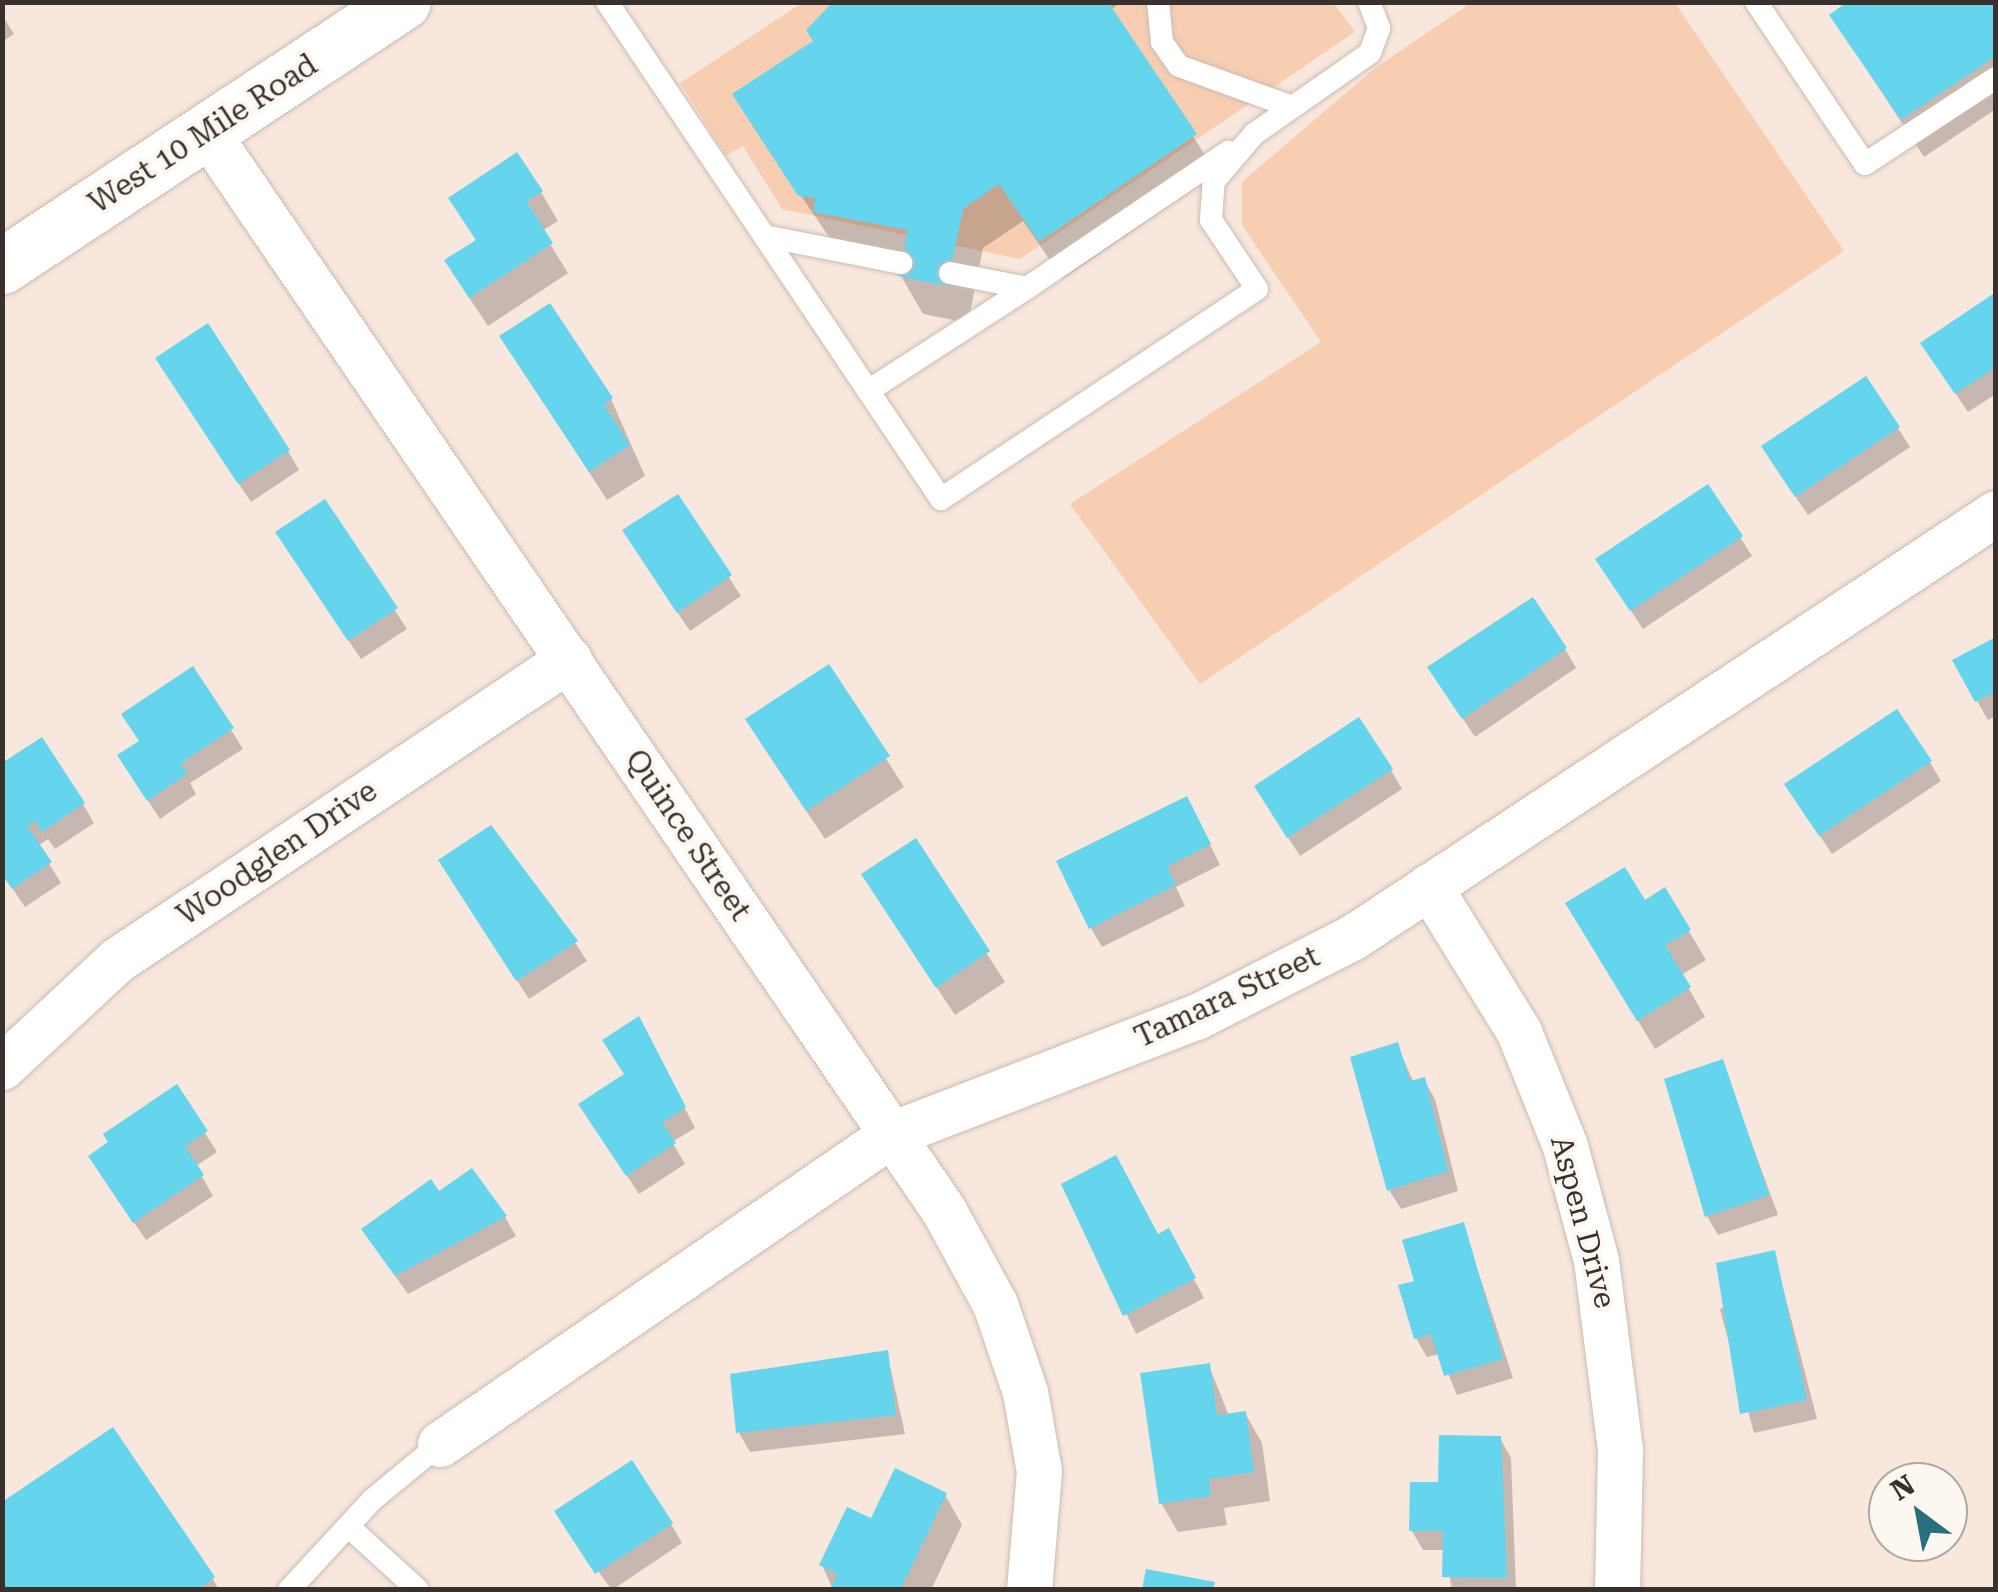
<!DOCTYPE html>
<html>
<head>
<meta charset="utf-8">
<style>
	body { margin:0 }
	#map { position:relative; width:1998px; height:1592px; overflow:hidden; background:#f8e7dc; font-family:"Roboto Serif",serif }
	div>[style] { position:absolute }
	[style*='--x'] { left:calc(var(--x)*1px); top:calc(var(--y)*1px); width:calc(var(--w)*1px); rotate:calc(var(--a)*1deg) }
	.green>* { inset:0; background:#f8ceb2 }
	.shadow>* { inset:0; background:#0003 }
	.building>* { inset:0; background:#64d5ed }
	.roads { filter:drop-shadow(0 0 2px #cbbbb0) drop-shadow(0 0 2px #cbbbb0) }
	.lane>* { height:22px; margin:-11px; padding:0 11px; transform-origin:11px; border-radius:11px; background:#fff }
	.street>* { height:45px; margin:-22.5px; padding:0 22.5px; transform-origin:22.5px; border-radius:22.5px; background:#fff }
	.secondary>* { height:55px; margin:-27.5px; padding:0 27.5px; transform-origin:27.5px; border-radius:27.5px; background:#fff }
	span { translate:-50% -50%; white-space:nowrap; text-align:center; line-height:1.15; -webkit-text-stroke:8px #fdf7f2; paint-order:stroke }
	.street-label { font-size:30px; color:#38312d }
	.frame { position:absolute; inset:0; border:5px solid #38312d; pointer-events:none }
	.north { position:absolute; left:1868px; top:1462px; width:100px; height:100px; box-sizing:border-box; background:#fdf7f2; border:2px solid #aea8a3; border-radius:50%; rotate:328deg; font-size:28px; font-weight:700; line-height:40px; text-align:center; color:#38312d }
	.north::after { content:''; display:block; margin:auto; width:35px; height:45px; background:#296f7d; clip-path:polygon(50% 0,100% 100%,50% 72%,0 100%) }
</style>
</head>
<body>
<div id="map">
	<div class="green">
		<i style="clip-path:polygon(802px 3px,1334px 3px,1355px 32px,1020px 259px,782px 209px,743px 146px,726px 155px,680px 83px)"></i>
		<i style="clip-path:polygon(1471px 3px,1675px 3px,1844px 251px,1200px 684px,1070px 504px,1321px 342px,1242px 225px,1242px 182px,1375px 68px)"></i>
	</div>
	<div class="shadow">
		<i style="clip-path:polygon(876px 2px,1122px 2px,1110px 10px,1217px 173px,1063px 279px,1023px 221px,983px 248px,968px 323px,923px 314px,901px 276px,903px 262px,838px 250px,758px 133px)"></i>
		<i style="clip-path:polygon(1996px 2px,1996px 109px,1924px 157px,1832px 16px)"></i>
		<i style="clip-path:polygon(2px 15px,14px 34px,2px 42px)"></i>
		<i style="clip-path:polygon(541px 192px,558px 221px,542px 231px,568px 273px,488px 326px,464px 290px,477px 242px,468px 228px)"></i>
		<i style="clip-path:polygon(1996px 295px,1996px 394px,1968px 412px,1935px 363px)"></i>
		<i style="clip-path:polygon(502px 337px,611px 399px,645px 476px,607px 500px)"></i>
		<i style="clip-path:polygon(169px 378px,288px 451px,299px 470px,251px 502px)"></i>
		<i style="clip-path:polygon(1898px 428px,1910px 447px,1808px 515px,1775px 467px)"></i>
		<i style="clip-path:polygon(677px 497px,741px 596px,690px 631px,636px 550px)"></i>
		<i style="clip-path:polygon(324px 502px,407px 629px,361px 659px,289px 552px)"></i>
		<i style="clip-path:polygon(1740px 537px,1752px 556px,1643px 629px,1610px 579px)"></i>
		<i style="clip-path:polygon(1996px 643px,1996px 716px,1988px 720px,1977px 701px)"></i>
		<i style="clip-path:polygon(1565px 649px,1576px 668px,1475px 737px,1442px 687px)"></i>
		<i style="clip-path:polygon(828px 668px,904px 787px,825px 839px,765px 749px)"></i>
		<i style="clip-path:polygon(231px 730px,243px 749px,190px 783px,196px 794px,160px 819px,131px 775px)"></i>
		<i style="clip-path:polygon(1930px 762px,1941px 781px,1832px 854px,1799px 805px)"></i>
		<i style="clip-path:polygon(2px 766px,83px 804px,94px 823px,55px 849px,48px 839px,38px 846px,61px 883px,25px 907px,2px 873px)"></i>
		<i style="clip-path:polygon(1391px 770px,1402px 789px,1300px 856px,1268px 806px)"></i>
		<i style="clip-path:polygon(1197px 818px,1220px 865px,1176px 887px,1185px 906px,1102px 947px,1091px 928px)"></i>
		<i style="clip-path:polygon(915px 842px,1005px 982px,955px 1015px,881px 904px)"></i>
		<i style="clip-path:polygon(452px 880px,552px 906px,587px 961px,529px 999px)"></i>
		<i style="clip-path:polygon(1665px 891px,1706px 960px,1681px 975px,1705px 1017px,1655px 1049px,1585px 933px)"></i>
		<i style="clip-path:polygon(649px 1038px,695px 1128px,672px 1142px,685px 1164px,639px 1194px,593px 1124px)"></i>
		<i style="clip-path:polygon(1397px 1045px,1414px 1083px,1424px 1080px,1435px 1099px,1458px 1191px,1401px 1209px,1389px 1190px)"></i>
		<i style="clip-path:polygon(1722px 1062px,1778px 1215px,1718px 1235px,1707px 1216px)"></i>
		<i style="clip-path:polygon(176px 1088px,217px 1152px,196px 1166px,213px 1196px,146px 1240px,102px 1176px)"></i>
		<i style="clip-path:polygon(1065px 1185px,1179px 1251px,1204px 1298px,1136px 1334px)"></i>
		<i style="clip-path:polygon(439px 1195px,505px 1217px,516px 1236px,408px 1294px,376px 1249px)"></i>
		<i style="clip-path:polygon(1463px 1225px,1513px 1378px,1457px 1395px,1440px 1354px,1427px 1357px,1416px 1338px,1417px 1283px)"></i>
		<i style="clip-path:polygon(1774px 1253px,1817px 1419px,1754px 1433px,1720px 1310px)"></i>
		<i style="clip-path:polygon(887px 1352px,905px 1434px,750px 1452px,739px 1433px)"></i>
		<i style="clip-path:polygon(1209px 1366px,1229px 1416px,1245px 1413px,1262px 1443px,1270px 1501px,1224px 1508px,1227px 1525px,1178px 1532px,1161px 1503px)"></i>
		<i style="clip-path:polygon(1500px 1438px,1511px 1458px,1516px 1590px,1452px 1590px,1445px 1550px,1423px 1550px,1412px 1531px,1440px 1485px)"></i>
		<i style="clip-path:polygon(945px 1495px,962px 1525px,931px 1590px,833px 1590px,822px 1565px,872px 1521px)"></i>
		<i style="clip-path:polygon(671px 1524px,682px 1543px,612px 1590px,569px 1531px)"></i>
		<i style="clip-path:polygon(213px 1579px,219px 1590px,2px 1590px)"></i>
	</div>
	<div class="building">
		<i style="clip-path:polygon(833px 2px,1108px 2px,1197px 134px,1039px 242px,999px 184px,963px 209px,947px 286px,898px 276px,908px 230px,813px 212px,815px 198px,798px 196px,732px 94px,813px 41px,806px 30px)"></i>
		<i style="clip-path:polygon(1847px 2px,1996px 2px,1996px 56px,1901px 120px,1829px 15px)"></i>
		<i style="clip-path:polygon(517px 152px,543px 191px,526px 201px,553px 243px,469px 298px,444px 260px,476px 240px,448px 198px)"></i>
		<i style="clip-path:polygon(1996px 292px,1996px 367px,1955px 394px,1920px 343px)"></i>
		<i style="clip-path:polygon(550px 303px,613px 398px,604px 405px,630px 445px,589px 472px,499px 336px)"></i>
		<i style="clip-path:polygon(208px 323px,290px 450px,238px 484px,155px 358px)"></i>
		<i style="clip-path:polygon(1866px 376px,1900px 427px,1795px 497px,1761px 446px)"></i>
		<i style="clip-path:polygon(1708px 484px,1743px 536px,1630px 611px,1595px 559px)"></i>
		<i style="clip-path:polygon(678px 494px,732px 575px,677px 613px,622px 530px)"></i>
		<i style="clip-path:polygon(325px 499px,398px 608px,348px 641px,275px 532px)"></i>
		<i style="clip-path:polygon(1533px 597px,1567px 648px,1462px 719px,1427px 667px)"></i>
		<i style="clip-path:polygon(1996px 637px,1996px 691px,1975px 702px,1952px 660px)"></i>
		<i style="clip-path:polygon(829px 664px,890px 756px,806px 811px,745px 719px)"></i>
		<i style="clip-path:polygon(193px 666px,234px 728px,181px 763px,187px 774px,147px 801px,117px 755px,139px 741px,121px 714px)"></i>
		<i style="clip-path:polygon(1897px 709px,1932px 761px,1819px 836px,1784px 784px)"></i>
		<i style="clip-path:polygon(1359px 717px,1393px 769px,1287px 838px,1254px 786px)"></i>
		<i style="clip-path:polygon(42px 737px,85px 803px,42px 832px,35px 821px,27px 826px,52px 862px,12px 889px,2px 874px,2px 763px)"></i>
		<i style="clip-path:polygon(1187px 796px,1211px 844px,1167px 867px,1176px 885px,1089px 929px,1056px 861px)"></i>
		<i style="clip-path:polygon(491px 825px,578px 941px,516px 981px,438px 860px)"></i>
		<i style="clip-path:polygon(916px 838px,990px 951px,936px 988px,861px 874px)"></i>
		<i style="clip-path:polygon(1625px 867px,1645px 900px,1665px 887px,1691px 930px,1665px 945px,1691px 987px,1637px 1021px,1565px 903px)"></i>
		<i style="clip-path:polygon(639px 1016px,686px 1107px,662px 1123px,676px 1143px,626px 1176px,578px 1104px,624px 1074px,602px 1040px)"></i>
		<i style="clip-path:polygon(1398px 1042px,1410px 1081px,1425px 1077px,1448px 1171px,1387px 1191px,1350px 1057px)"></i>
		<i style="clip-path:polygon(1723px 1059px,1769px 1195px,1705px 1217px,1664px 1079px)"></i>
		<i style="clip-path:polygon(177px 1084px,208px 1131px,185px 1146px,204px 1175px,133px 1223px,88px 1156px,108px 1142px,103px 1134px)"></i>
		<i style="clip-path:polygon(1116px 1155px,1158px 1234px,1169px 1228px,1196px 1278px,1123px 1316px,1061px 1184px)"></i>
		<i style="clip-path:polygon(472px 1168px,507px 1216px,395px 1276px,361px 1229px,431px 1179px,439px 1191px)"></i>
		<i style="clip-path:polygon(1464px 1222px,1503px 1359px,1444px 1376px,1431px 1334px,1414px 1339px,1398px 1285px,1414px 1281px,1402px 1240px)"></i>
		<i style="clip-path:polygon(1775px 1250px,1807px 1400px,1740px 1414px,1716px 1263px)"></i>
		<i style="clip-path:polygon(888px 1350px,896px 1415px,736px 1433px,730px 1374px)"></i>
		<i style="clip-path:polygon(1210px 1363px,1217px 1415px,1246px 1411px,1254px 1472px,1209px 1479px,1211px 1496px,1159px 1504px,1140px 1373px)"></i>
		<i style="clip-path:polygon(113px 1427px,215px 1577px,197px 1590px,2px 1590px,2px 1502px)"></i>
		<i style="clip-path:polygon(1439px 1435px,1501px 1436px,1507px 1578px,1442px 1577px,1443px 1531px,1409px 1531px,1410px 1482px,1438px 1482px)"></i>
		<i style="clip-path:polygon(632px 1460px,673px 1523px,595px 1574px,554px 1511px)"></i>
		<i style="clip-path:polygon(895px 1468px,947px 1493px,900px 1590px,830px 1590px,838px 1574px,819px 1565px,847px 1507px,871px 1518px)"></i>
		<i style="clip-path:polygon(1146px 1569px,1215px 1582px,1213px 1590px,1142px 1590px)"></i>
	</div>
	<div class="roads">
		<div class="lane">
			<i style="--x:607;--y:2;--w:599;--a:56.1"></i>
			<i style="--x:941;--y:499;--w:379;--a:-33.6"></i>
			<i style="--x:1257;--y:289;--w:83;--a:-123.7"></i>
			<i style="--x:1211;--y:220;--w:39;--a:-86"></i>
			<i style="--x:1214;--y:181;--w:62;--a:-49.6"></i>
			<i style="--x:1254;--y:134;--w:141;--a:-34.9"></i>
			<i style="--x:1370;--y:53;--w:27;--a:-70"></i>
			<i style="--x:1379;--y:28;--w:28;--a:-111"></i>
			<i style="--x:1158;--y:2;--w:40;--a:84.3"></i>
			<i style="--x:1162;--y:42;--w:29;--a:55"></i>
			<i style="--x:1179;--y:66;--w:120;--a:19.9"></i>
			<i style="--x:1756;--y:2;--w:195;--a:56.1"></i>
			<i style="--x:1865;--y:164;--w:157;--a:-33.3"></i>
			<i style="--x:764;--y:236;--w:140;--a:11.1"></i>
			<i style="--x:950;--y:273;--w:78;--a:11"></i>
			<i style="--x:1027;--y:288;--w:243;--a:-34.1"></i>
			<i style="--x:868;--y:391;--w:189;--a:-32.9"></i>
			<i style="--x:349;--y:1527;--w:93;--a:42.4"></i>
			<i style="--x:289;--y:1590;--w:122;--a:-47.3"></i>
			<i style="--x:372;--y:1500;--w:88;--a:-39.5"></i>
		</div>
		<div class="street">
			<i style="--x:206;--y:131;--w:1308;--a:55.65"></i>
			<i style="--x:944;--y:1211;--w:106;--a:61.3"></i>
			<i style="--x:995;--y:1304;--w:93;--a:71.2"></i>
			<i style="--x:1025;--y:1392;--w:80;--a:80"></i>
			<i style="--x:1039;--y:1471;--w:119;--a:94.8"></i>
			<i style="--x:1429;--y:886;--w:172;--a:58.3"></i>
			<i style="--x:1519;--y:1032;--w:123;--a:68"></i>
			<i style="--x:1565;--y:1146;--w:118;--a:74.8"></i>
			<i style="--x:1596;--y:1260;--w:191;--a:82.8"></i>
			<i style="--x:1620;--y:1449;--w:141;--a:91.2"></i>
			<i style="--x:2;--y:1067;--w:157;--a:-42.9"></i>
			<i style="--x:117;--y:960;--w:543;--a:-33.66"></i>
			<i style="--x:440;--y:1444;--w:548;--a:-34.44"></i>
			<i style="--x:892;--y:1134;--w:326;--a:-21.1"></i>
			<i style="--x:1196;--y:1017;--w:176;--a:-27"></i>
			<i style="--x:1353;--y:937;--w:770;--a:-33.4"></i>
		</div>
		<div class="secondary">
			<i style="--x:2;--y:266;--w:480;--a:-33.4"></i>
		</div>
	</div>
	<div class="street-label">
		<span style="left:203px;top:134px;rotate:-33deg">West 10 Mile Road</span>
		<span style="left:688px;top:835px;rotate:56deg">Quince Street</span>
		<span style="left:277px;top:853px;rotate:-34deg">Woodglen Drive</span>
		<span style="left:1227px;top:997px;rotate:-25deg">Tamara Street</span>
		<span style="left:1583px;top:1222px;rotate:75deg">Aspen Drive</span>
	</div>
	<div class="frame"></div>
	<div class="north">N</div>
</div>
</body>
</html>
